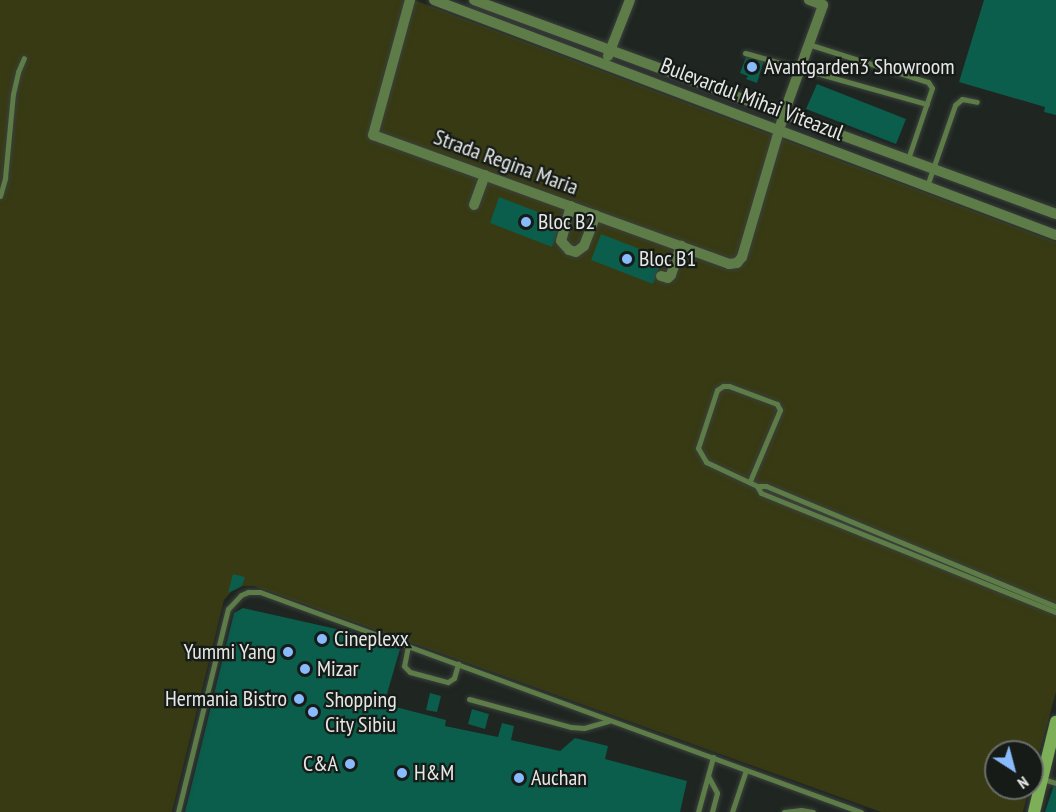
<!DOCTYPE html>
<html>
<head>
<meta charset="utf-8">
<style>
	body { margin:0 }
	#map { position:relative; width:1056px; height:812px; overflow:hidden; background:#1f2521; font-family:"PT Sans Narrow",sans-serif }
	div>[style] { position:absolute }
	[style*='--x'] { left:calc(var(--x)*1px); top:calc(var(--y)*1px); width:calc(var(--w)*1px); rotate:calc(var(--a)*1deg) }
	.green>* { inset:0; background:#373a12 }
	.building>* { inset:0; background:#0b5d4c }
	.roads { filter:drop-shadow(0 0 2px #3b403d) drop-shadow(0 0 2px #3b403d) }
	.lane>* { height:5px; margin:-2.5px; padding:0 2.5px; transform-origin:2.5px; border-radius:2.5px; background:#5d7c47 }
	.street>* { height:10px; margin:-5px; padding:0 5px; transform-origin:5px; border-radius:5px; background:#5d7c47 }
	.secondary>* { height:12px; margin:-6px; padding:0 6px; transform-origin:6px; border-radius:6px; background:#7dae58 }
	.dots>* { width:16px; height:16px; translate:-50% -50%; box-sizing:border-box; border:3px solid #161b17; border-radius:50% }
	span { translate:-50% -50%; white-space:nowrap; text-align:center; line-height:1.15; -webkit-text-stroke:4.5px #161b17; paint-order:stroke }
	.poi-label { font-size:22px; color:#e5e8e6 }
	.left { translate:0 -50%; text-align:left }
	.right { translate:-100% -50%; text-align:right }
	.street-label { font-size:22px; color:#e5e8e6 }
	.north { position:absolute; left:984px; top:740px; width:60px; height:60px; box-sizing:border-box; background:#161b17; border:2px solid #696d6a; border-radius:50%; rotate:144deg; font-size:16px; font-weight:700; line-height:24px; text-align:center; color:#e5e8e6 }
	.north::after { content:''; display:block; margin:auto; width:21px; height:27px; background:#89bafc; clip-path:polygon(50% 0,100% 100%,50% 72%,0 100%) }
</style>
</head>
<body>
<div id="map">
	<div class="green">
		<i style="clip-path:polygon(0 0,414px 0,1056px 242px,1056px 692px,1032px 778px,1032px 752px,996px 752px,996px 788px,1029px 788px,1023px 812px,881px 812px,254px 586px,243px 586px,231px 592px,224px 600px,172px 812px,0 812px)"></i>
	</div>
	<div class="building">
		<i style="clip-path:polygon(984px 0,1056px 0,1056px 115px,1044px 112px,1045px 107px,959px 82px)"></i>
		<i style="clip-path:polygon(746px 57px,764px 60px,757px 83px,746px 79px,748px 76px,740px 73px)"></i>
		<i style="clip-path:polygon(817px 84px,906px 119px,896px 144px,806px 109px)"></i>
		<i style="clip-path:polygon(499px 197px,562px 221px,552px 247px,490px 223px)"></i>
		<i style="clip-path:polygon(601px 234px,663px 258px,653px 284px,591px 260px)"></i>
		<i style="clip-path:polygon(233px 574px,245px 577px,242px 586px,228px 593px)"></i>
		<i style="clip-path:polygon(243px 608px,381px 639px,400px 649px,384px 704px,446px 720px,445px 726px,498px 737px,502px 723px,514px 726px,511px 740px,560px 751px,575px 738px,608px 746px,605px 759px,687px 781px,680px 812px,185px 812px,234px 613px)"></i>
		<i style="clip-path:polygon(430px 693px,441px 696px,437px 712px,426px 710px)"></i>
		<i style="clip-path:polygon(472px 709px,489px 714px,485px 729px,468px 724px)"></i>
		<i style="clip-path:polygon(1054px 785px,1056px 785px,1056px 812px,1045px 812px)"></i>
	</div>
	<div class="roads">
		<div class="lane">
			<i style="--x:808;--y:44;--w:126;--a:17.6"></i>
			<i style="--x:928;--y:82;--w:7;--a:56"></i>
			<i style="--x:932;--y:88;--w:75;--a:108.7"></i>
			<i style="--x:745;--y:53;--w:189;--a:15.7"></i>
			<i style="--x:927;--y:186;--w:86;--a:-70.9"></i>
			<i style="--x:955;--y:105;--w:9;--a:-41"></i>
			<i style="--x:962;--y:99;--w:15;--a:11"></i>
			<i style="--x:0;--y:196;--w:19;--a:-74"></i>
			<i style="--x:5;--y:178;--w:84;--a:-84.6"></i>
			<i style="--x:13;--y:94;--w:23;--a:-77"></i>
			<i style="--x:18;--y:72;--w:15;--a:-67"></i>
			<i style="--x:750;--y:481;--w:77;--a:-67.1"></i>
			<i style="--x:780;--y:410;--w:7;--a:-117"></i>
			<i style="--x:777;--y:404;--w:51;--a:-159.4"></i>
			<i style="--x:729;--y:386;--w:6;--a:180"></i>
			<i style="--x:723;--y:386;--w:7;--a:146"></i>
			<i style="--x:717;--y:390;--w:61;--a:108.1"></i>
			<i style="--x:698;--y:448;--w:16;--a:60"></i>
			<i style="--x:706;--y:462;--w:56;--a:25.2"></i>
			<i style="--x:757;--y:486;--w:9;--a:0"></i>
			<i style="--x:766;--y:486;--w:314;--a:22.6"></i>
			<i style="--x:757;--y:486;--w:8;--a:60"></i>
			<i style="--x:761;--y:493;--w:318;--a:22"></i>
			<i style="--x:408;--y:646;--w:20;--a:101"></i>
			<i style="--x:404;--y:666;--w:8;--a:45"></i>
			<i style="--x:410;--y:672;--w:39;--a:15"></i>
			<i style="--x:448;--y:682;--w:7;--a:-34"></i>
			<i style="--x:454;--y:678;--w:15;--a:-74"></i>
			<i style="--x:469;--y:699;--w:106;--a:15.4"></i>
			<i style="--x:571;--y:727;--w:13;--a:4"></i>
			<i style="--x:584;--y:728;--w:25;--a:-16"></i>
			<i style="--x:708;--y:776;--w:19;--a:62"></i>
			<i style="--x:717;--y:793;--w:20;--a:105"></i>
			<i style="--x:1043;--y:779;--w:14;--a:17"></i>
			<i style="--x:178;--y:812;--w:209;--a:-76.2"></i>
			<i style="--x:228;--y:609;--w:19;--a:-47"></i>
			<i style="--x:241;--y:595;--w:8;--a:-23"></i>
			<i style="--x:248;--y:592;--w:12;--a:0"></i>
			<i style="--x:260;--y:592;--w:640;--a:20.11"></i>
			<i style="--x:698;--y:812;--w:57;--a:-74.7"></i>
			<i style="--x:732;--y:812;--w:44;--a:-71.6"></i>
			<i style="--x:784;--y:812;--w:17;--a:-7"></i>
			<i style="--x:801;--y:810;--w:12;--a:9"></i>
		</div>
		<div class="street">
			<i style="--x:410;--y:0;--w:140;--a:105.3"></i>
			<i style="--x:373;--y:135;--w:379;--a:19.9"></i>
			<i style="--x:729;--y:264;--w:8;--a:-7"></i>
			<i style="--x:737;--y:263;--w:8;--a:-50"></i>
			<i style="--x:742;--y:257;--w:150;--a:-73.7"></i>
			<i style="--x:784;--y:113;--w:115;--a:-70.1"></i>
			<i style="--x:823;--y:5;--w:15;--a:-160"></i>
			<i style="--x:434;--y:0;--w:665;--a:20.7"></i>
			<i style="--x:474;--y:0;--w:620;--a:20.19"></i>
			<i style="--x:608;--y:56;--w:60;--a:-68.6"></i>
			<i style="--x:474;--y:205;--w:32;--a:-70"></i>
			<i style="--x:571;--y:206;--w:36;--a:106"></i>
			<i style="--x:561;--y:241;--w:12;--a:48"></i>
			<i style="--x:569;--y:250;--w:7;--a:16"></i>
			<i style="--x:576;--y:252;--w:10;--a:-37"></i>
			<i style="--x:584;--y:246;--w:33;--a:-69"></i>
			<i style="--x:661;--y:276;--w:7;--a:16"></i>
			<i style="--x:668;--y:278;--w:4;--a:-45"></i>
			<i style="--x:671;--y:275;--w:31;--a:-71"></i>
		</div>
		<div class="secondary">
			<i style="--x:1034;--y:812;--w:93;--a:-76.3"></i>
		</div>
	</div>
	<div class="dots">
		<i style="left:752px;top:67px;background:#89bafc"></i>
		<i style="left:526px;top:222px;background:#89bafc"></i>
		<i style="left:627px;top:259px;background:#89bafc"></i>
		<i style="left:322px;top:639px;background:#89bafc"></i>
		<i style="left:288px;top:652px;background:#89bafc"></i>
		<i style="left:305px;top:669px;background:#89bafc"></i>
		<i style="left:299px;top:699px;background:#89bafc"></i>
		<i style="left:313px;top:712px;background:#89bafc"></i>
		<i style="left:350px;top:764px;background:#89bafc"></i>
		<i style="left:402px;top:773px;background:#89bafc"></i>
		<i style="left:519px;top:778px;background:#89bafc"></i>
	</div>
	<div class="poi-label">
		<span class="left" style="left:764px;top:67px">Avantgarden3 Showroom</span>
		<span class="left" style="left:538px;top:222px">Bloc B2</span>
		<span class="left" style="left:639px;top:259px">Bloc B1</span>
		<span class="left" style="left:334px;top:639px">Cineplexx</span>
		<span class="right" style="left:276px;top:652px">Yummi Yang</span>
		<span class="left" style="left:317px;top:669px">Mizar</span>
		<span class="right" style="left:287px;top:699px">Hermania Bistro</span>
		<span class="left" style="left:325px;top:712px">Shopping<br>City Sibiu</span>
		<span class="right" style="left:338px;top:764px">C&amp;A</span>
		<span class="left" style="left:414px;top:773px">H&amp;M</span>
		<span class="left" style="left:531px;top:778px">Auchan</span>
	</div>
	<div class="street-label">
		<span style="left:752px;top:99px;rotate:21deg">Bulevardul Mihai Viteazul</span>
		<span style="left:506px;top:162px;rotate:20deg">Strada Regina Maria</span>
	</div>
	<div class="north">N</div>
</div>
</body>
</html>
